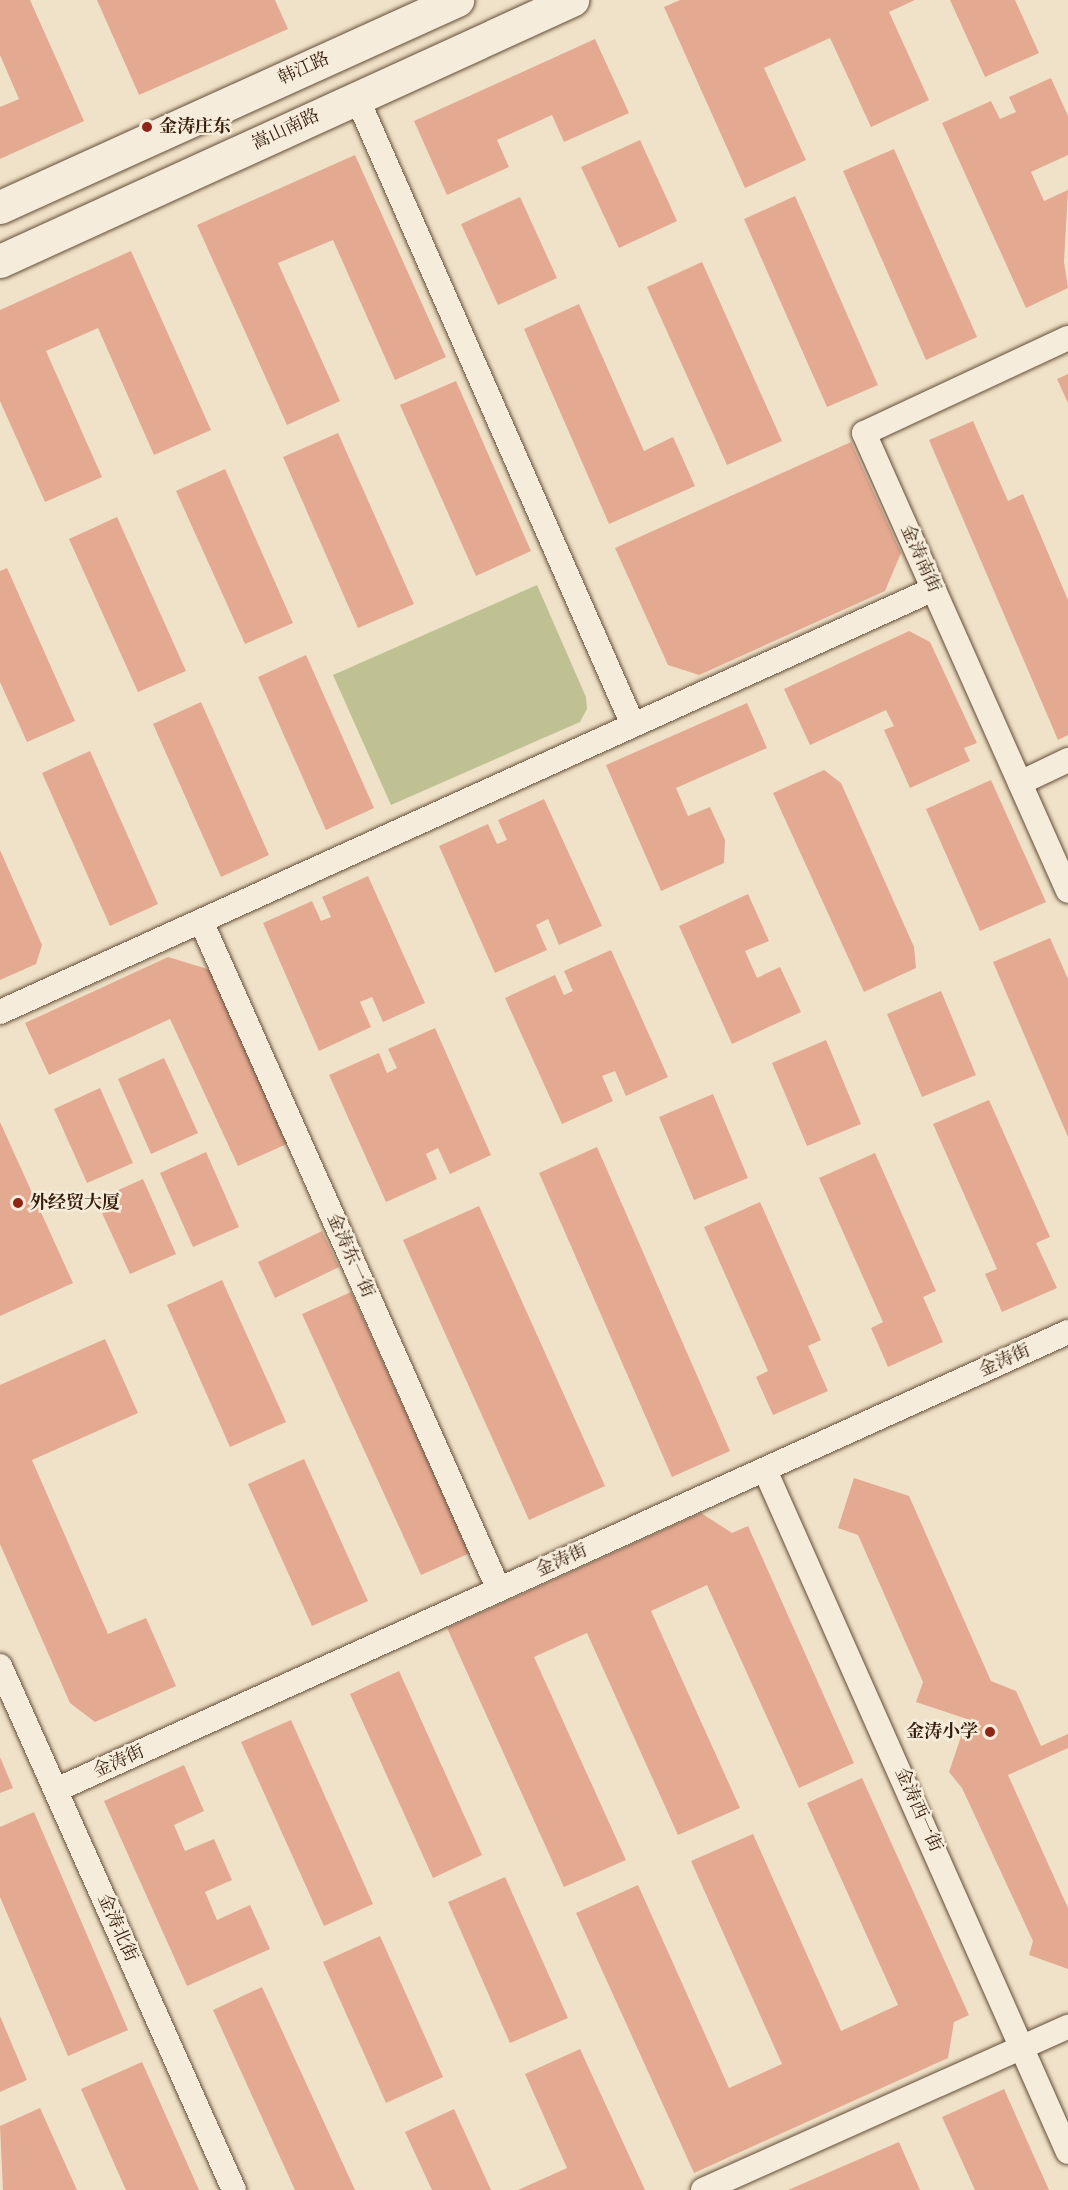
<!DOCTYPE html>
<html>
<head>
<meta charset="utf-8">
<style>
	body { margin:0 }
	#map { position:relative; width:1068px; height:2190px; overflow:hidden; background:#f0e2c8; font-family:Cardo,"Noto Serif SC",serif }
	div>[style] { position:absolute }
	[style*='--x'] { left:calc(var(--x)*1px); top:calc(var(--y)*1px); width:calc(var(--w)*1px); rotate:calc(var(--a)*1deg) }
	.green>* { inset:0; background:#c0c192 }
	.building>* { inset:0; background:#e4a991 }
	.roads { filter:drop-shadow(0 0 2px #644e39) drop-shadow(0 0 2px #644e39) }
	.street>* { height:24px; margin:-12px; padding:0 12px; transform-origin:12px; border-radius:12px; background:#f5ecdb }
	.secondary>* { height:33px; margin:-16.5px; padding:0 16.5px; transform-origin:16.5px; border-radius:16.5px; background:#f5ecdb }
	.dots>* { width:16px; height:16px; translate:-50% -50%; box-sizing:border-box; border:3px solid #f5ecdb; border-radius:50% }
	span { translate:-50% -50%; white-space:nowrap; text-align:center; line-height:1.15; -webkit-text-stroke:5px #f5ecdb; paint-order:stroke }
	.street-label { font-size:18px; color:#361d09 }
	.poi-label { font-size:18px; color:#361d09; font-weight:700 }
	.left { translate:0 -50%; text-align:left }
	.right { translate:-100% -50%; text-align:right }
</style>
</head>
<body>
<div id="map">
	<div class="green">
		<i style="clip-path:polygon(537px 585px,586px 697px,587px 709px,580px 722px,391px 805px,333px 675px)"></i>
	</div>
	<div class="building">
		<i style="clip-path:polygon(0 0,30px 0,84px 121px,0 159px,0 107px,19px 99px,0 55px)"></i>
		<i style="clip-path:polygon(97px 0,275px 0,288px 29px,139px 95px)"></i>
		<i style="clip-path:polygon(680px 0,915px 0,889px 12px,929px 100px,871px 127px,830px 38px,764px 68px,806px 160px,745px 188px,664px 7px)"></i>
		<i style="clip-path:polygon(950px 0,1015px 0,1039px 53px,985px 77px)"></i>
		<i style="clip-path:polygon(595px 39px,629px 113px,564px 142px,552px 115px,497px 140px,509px 167px,447px 195px,414px 121px)"></i>
		<i style="clip-path:polygon(1051px 78px,1068px 116px,1068px 155px,1031px 172px,1044px 201px,1068px 190px,1064px 262px,1068px 288px,1026px 308px,942px 123px,991px 101px,1000px 119px,1016px 112px,1009px 97px)"></i>
		<i style="clip-path:polygon(640px 140px,677px 221px,619px 248px,581px 167px)"></i>
		<i style="clip-path:polygon(894px 149px,977px 337px,926px 360px,843px 171px)"></i>
		<i style="clip-path:polygon(355px 155px,446px 357px,395px 380px,333px 240px,278px 263px,340px 401px,287px 425px,197px 225px)"></i>
		<i style="clip-path:polygon(795px 196px,878px 385px,827px 407px,744px 219px)"></i>
		<i style="clip-path:polygon(520px 197px,557px 278px,498px 305px,461px 224px)"></i>
		<i style="clip-path:polygon(131px 251px,211px 430px,154px 455px,98px 328px,46px 351px,102px 477px,45px 502px,0 401px,0 310px)"></i>
		<i style="clip-path:polygon(702px 262px,782px 441px,727px 465px,647px 287px)"></i>
		<i style="clip-path:polygon(579px 304px,644px 451px,673px 437px,695px 486px,609px 524px,524px 329px)"></i>
		<i style="clip-path:polygon(1068px 374px,1068px 403px,1057px 379px)"></i>
		<i style="clip-path:polygon(456px 381px,531px 551px,476px 576px,400px 405px)"></i>
		<i style="clip-path:polygon(973px 421px,1008px 501px,1023px 494px,1068px 600px,1068px 735px,1058px 740px,929px 440px)"></i>
		<i style="clip-path:polygon(338px 433px,414px 604px,358px 628px,283px 457px)"></i>
		<i style="clip-path:polygon(851px 442px,901px 553px,885px 591px,699px 675px,668px 665px,615px 548px)"></i>
		<i style="clip-path:polygon(225px 469px,293px 623px,245px 644px,176px 491px)"></i>
		<i style="clip-path:polygon(117px 517px,186px 671px,138px 692px,69px 539px)"></i>
		<i style="clip-path:polygon(7px 568px,75px 721px,27px 742px,0 682px,0 571px)"></i>
		<i style="clip-path:polygon(909px 631px,930px 642px,977px 743px,964px 748px,970px 761px,910px 788px,884px 730px,894px 726px,886px 710px,810px 745px,784px 689px)"></i>
		<i style="clip-path:polygon(306px 655px,374px 808px,326px 830px,258px 677px)"></i>
		<i style="clip-path:polygon(201px 702px,269px 855px,221px 877px,153px 724px)"></i>
		<i style="clip-path:polygon(747px 703px,767px 748px,676px 788px,688px 816px,710px 807px,725px 840px,724px 863px,661px 891px,606px 765px)"></i>
		<i style="clip-path:polygon(90px 751px,158px 904px,110px 926px,42px 773px)"></i>
		<i style="clip-path:polygon(824px 770px,841px 783px,914px 947px,916px 968px,864px 992px,773px 793px)"></i>
		<i style="clip-path:polygon(991px 780px,1046px 902px,980px 931px,926px 809px)"></i>
		<i style="clip-path:polygon(544px 799px,602px 926px,559px 945px,548px 919px,536px 925px,547px 950px,495px 973px,439px 846px,488px 824px,497px 844px,507px 840px,498px 820px)"></i>
		<i style="clip-path:polygon(0 850px,42px 945px,36px 964px,0 980px)"></i>
		<i style="clip-path:polygon(368px 876px,425px 1003px,383px 1022px,372px 997px,360px 1002px,371px 1027px,319px 1051px,263px 923px,312px 901px,321px 921px,331px 917px,322px 897px)"></i>
		<i style="clip-path:polygon(748px 894px,769px 941px,745px 951px,757px 978px,780px 967px,801px 1012px,732px 1044px,679px 926px)"></i>
		<i style="clip-path:polygon(1050px 938px,1068px 979px,1068px 1137px,993px 962px)"></i>
		<i style="clip-path:polygon(611px 950px,668px 1077px,626px 1096px,615px 1071px,602px 1076px,613px 1101px,562px 1124px,505px 998px,555px 975px,564px 995px,573px 991px,564px 971px)"></i>
		<i style="clip-path:polygon(168px 957px,211px 970px,291px 1142px,238px 1166px,170px 1019px,49px 1075px,25px 1023px)"></i>
		<i style="clip-path:polygon(941px 991px,976px 1075px,922px 1097px,887px 1014px)"></i>
		<i style="clip-path:polygon(435px 1028px,491px 1155px,450px 1174px,438px 1148px,426px 1154px,437px 1179px,386px 1202px,329px 1075px,379px 1053px,387px 1073px,397px 1068px,388px 1049px)"></i>
		<i style="clip-path:polygon(826px 1040px,861px 1124px,807px 1146px,772px 1063px)"></i>
		<i style="clip-path:polygon(164px 1058px,198px 1133px,151px 1154px,118px 1079px)"></i>
		<i style="clip-path:polygon(100px 1088px,133px 1163px,87px 1183px,54px 1109px)"></i>
		<i style="clip-path:polygon(713px 1094px,748px 1178px,694px 1200px,659px 1117px)"></i>
		<i style="clip-path:polygon(989px 1100px,1050px 1237px,1036px 1243px,1057px 1288px,1002px 1312px,985px 1274px,997px 1269px,933px 1124px)"></i>
		<i style="clip-path:polygon(0 1122px,73px 1283px,0 1316px)"></i>
		<i style="clip-path:polygon(597px 1147px,730px 1451px,672px 1477px,539px 1173px)"></i>
		<i style="clip-path:polygon(206px 1152px,239px 1227px,193px 1247px,160px 1173px)"></i>
		<i style="clip-path:polygon(875px 1153px,936px 1291px,923px 1297px,943px 1342px,888px 1367px,871px 1328px,883px 1322px,819px 1178px)"></i>
		<i style="clip-path:polygon(143px 1179px,176px 1254px,130px 1274px,96px 1200px)"></i>
		<i style="clip-path:polygon(760px 1202px,821px 1340px,808px 1346px,828px 1391px,773px 1415px,756px 1377px,768px 1371px,704px 1227px)"></i>
		<i style="clip-path:polygon(479px 1206px,605px 1486px,529px 1520px,403px 1240px)"></i>
		<i style="clip-path:polygon(322px 1231px,339px 1267px,275px 1298px,258px 1262px)"></i>
		<i style="clip-path:polygon(222px 1280px,286px 1422px,230px 1447px,167px 1305px)"></i>
		<i style="clip-path:polygon(351px 1292px,470px 1553px,421px 1575px,302px 1314px)"></i>
		<i style="clip-path:polygon(105px 1339px,138px 1413px,32px 1460px,108px 1634px,146px 1618px,176px 1686px,95px 1722px,70px 1703px,0 1544px,0 1385px)"></i>
		<i style="clip-path:polygon(304px 1459px,368px 1601px,312px 1626px,248px 1484px)"></i>
		<i style="clip-path:polygon(854px 1478px,909px 1496px,991px 1681px,1016px 1691px,1041px 1746px,1068px 1734px,1068px 1748px,1008px 1775px,1068px 1908px,1068px 1969px,1029px 1955px,1033px 1941px,962px 1788px,949px 1772px,967px 1719px,916px 1702px,923px 1682px,858px 1535px,838px 1528px)"></i>
		<i style="clip-path:polygon(701px 1513px,732px 1533px,748px 1526px,854px 1763px,799px 1788px,707px 1585px,651px 1611px,740px 1808px,678px 1835px,587px 1633px,534px 1657px,626px 1860px,564px 1887px,447px 1628px)"></i>
		<i style="clip-path:polygon(399px 1671px,482px 1855px,433px 1878px,350px 1694px)"></i>
		<i style="clip-path:polygon(291px 1720px,373px 1904px,324px 1926px,241px 1742px)"></i>
		<i style="clip-path:polygon(0 1757px,13px 1788px,0 1793px)"></i>
		<i style="clip-path:polygon(184px 1765px,204px 1811px,174px 1825px,185px 1851px,214px 1839px,232px 1880px,205px 1892px,217px 1920px,250px 1905px,270px 1949px,187px 1986px,104px 1801px)"></i>
		<i style="clip-path:polygon(862px 1778px,969px 2015px,954px 2022px,948px 2058px,694px 2173px,576px 1913px,638px 1885px,729px 2088px,782px 2064px,691px 1861px,753px 1834px,841px 2031px,898px 2005px,807px 1803px)"></i>
		<i style="clip-path:polygon(34px 1812px,128px 2030px,68px 2056px,0 1897px,0 1827px)"></i>
		<i style="clip-path:polygon(505px 1877px,568px 2018px,510px 2043px,448px 1902px)"></i>
		<i style="clip-path:polygon(380px 1936px,443px 2077px,386px 2103px,323px 1962px)"></i>
		<i style="clip-path:polygon(262px 1987px,355px 2190px,295px 2190px,213px 2010px)"></i>
		<i style="clip-path:polygon(0 2016px,27px 2080px,0 2092px)"></i>
		<i style="clip-path:polygon(580px 2049px,645px 2190px,518px 2190px,567px 2168px,525px 2074px)"></i>
		<i style="clip-path:polygon(142px 2062px,199px 2190px,126px 2190px,81px 2089px)"></i>
		<i style="clip-path:polygon(1004px 2089px,1049px 2190px,975px 2190px,942px 2117px)"></i>
		<i style="clip-path:polygon(40px 2108px,77px 2190px,3px 2190px,0 2126px)"></i>
		<i style="clip-path:polygon(454px 2109px,491px 2190px,432px 2190px,405px 2132px)"></i>
		<i style="clip-path:polygon(899px 2142px,920px 2190px,788px 2190px)"></i>
	</div>
	<div class="roads">
		<div class="street">
			<i style="--x:357;--y:98;--w:685;--a:66.24"></i>
			<i style="--x:1068;--y:338;--w:225;--a:155"></i>
			<i style="--x:864;--y:433;--w:501;--a:65.99"></i>
			<i style="--x:1020;--y:783;--w:53;--a:-25.6"></i>
			<i style="--x:201;--y:921;--w:732;--a:65.99"></i>
			<i style="--x:0;--y:1012;--w:1025;--a:-24.37"></i>
			<i style="--x:765;--y:1470;--w:746;--a:66.05"></i>
			<i style="--x:0;--y:1666;--w:574;--a:65.94"></i>
			<i style="--x:56;--y:1790;--w:1111;--a:-24.35"></i>
			<i style="--x:703;--y:2190;--w:400;--a:-24.1"></i>
		</div>
		<div class="secondary">
			<i style="--x:0;--y:207;--w:502;--a:-24.37"></i>
			<i style="--x:0;--y:261;--w:629;--a:-24.53"></i>
		</div>
	</div>
	<div class="dots">
		<i style="left:147px;top:127px;background:#8f2418"></i>
		<i style="left:18px;top:1203px;background:#8f2418"></i>
		<i style="left:990px;top:1732px;background:#8f2418"></i>
	</div>
	<div class="street-label">
		<span style="left:304px;top:69px;rotate:-24deg">韩江路</span>
		<span style="left:286px;top:130px;rotate:-25deg">嵩山南路</span>
		<span style="left:920px;top:559px;rotate:66deg">金涛南街</span>
		<span style="left:350px;top:1256px;rotate:66deg">金涛东一街</span>
		<span style="left:1005px;top:1361px;rotate:-24deg">金涛街</span>
		<span style="left:562px;top:1561px;rotate:-24deg">金涛街</span>
		<span style="left:119px;top:1762px;rotate:-24deg">金涛街</span>
		<span style="left:918px;top:1810px;rotate:66deg">金涛西一街</span>
		<span style="left:117px;top:1928px;rotate:66deg">金涛北街</span>
	</div>
	<div class="poi-label">
		<span class="left" style="left:159px;top:127px">金涛庄东</span>
		<span class="left" style="left:30px;top:1203px">外经贸大厦</span>
		<span class="right" style="left:978px;top:1732px">金涛小学</span>
	</div>
</div>
</body>
</html>
